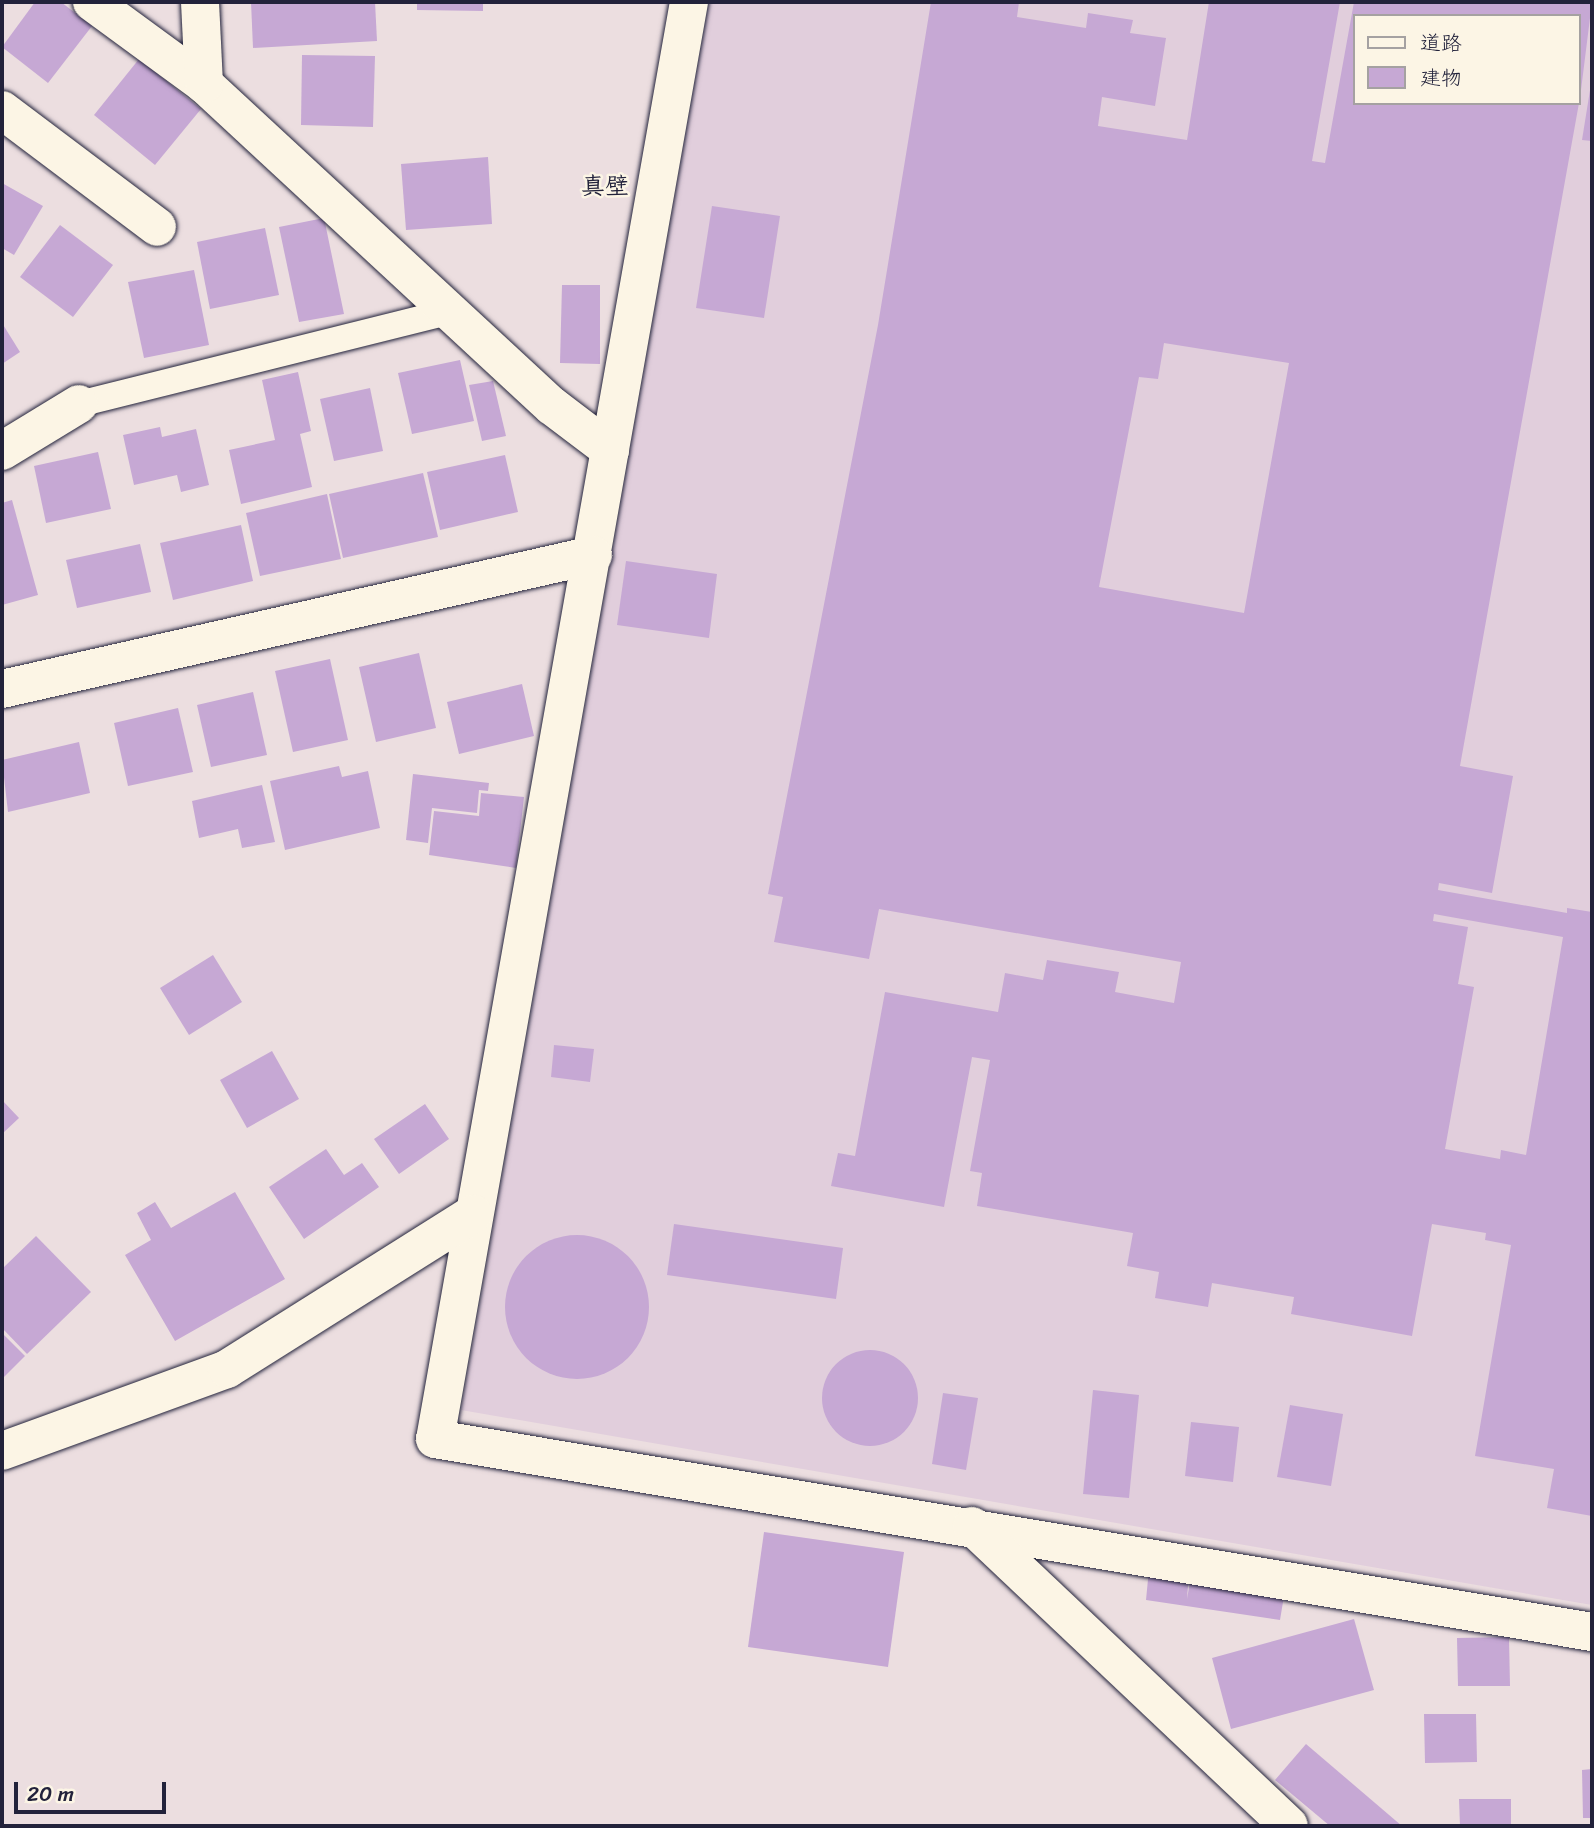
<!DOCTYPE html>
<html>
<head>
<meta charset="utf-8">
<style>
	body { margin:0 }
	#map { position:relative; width:1594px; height:1828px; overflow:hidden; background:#ecdee0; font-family:Sriracha,"Klee One",sans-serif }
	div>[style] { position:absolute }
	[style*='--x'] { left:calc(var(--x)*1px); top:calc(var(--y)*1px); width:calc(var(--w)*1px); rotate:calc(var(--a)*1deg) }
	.built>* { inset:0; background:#e1cedc }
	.building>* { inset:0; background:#c6a8d4 }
	.round { border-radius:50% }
	.roads { filter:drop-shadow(0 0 2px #22223b) drop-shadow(0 0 2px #22223b) }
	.lane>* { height:26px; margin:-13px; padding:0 13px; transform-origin:13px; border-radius:13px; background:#fcf5e5 }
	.street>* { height:38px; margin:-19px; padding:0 19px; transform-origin:19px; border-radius:19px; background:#fcf5e5 }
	span { translate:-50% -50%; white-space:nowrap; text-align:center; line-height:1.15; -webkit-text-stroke:5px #fcf5e5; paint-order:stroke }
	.quarter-label { font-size:24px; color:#22223b; font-weight:700 }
	.frame { position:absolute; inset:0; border:4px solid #22223b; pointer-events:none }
	.legend { position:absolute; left:1353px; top:14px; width:228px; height:91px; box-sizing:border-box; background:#fcf5e5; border:2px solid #a5a1a1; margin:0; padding:9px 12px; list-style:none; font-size:21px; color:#22223b }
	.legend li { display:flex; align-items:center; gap:14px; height:35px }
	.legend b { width:35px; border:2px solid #a5a1a1 }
	.scale { position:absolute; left:14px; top:1782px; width:152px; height:32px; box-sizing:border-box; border:4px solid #22223b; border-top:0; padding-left:9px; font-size:21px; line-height:24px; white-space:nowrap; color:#22223b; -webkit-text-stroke:5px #fcf5e5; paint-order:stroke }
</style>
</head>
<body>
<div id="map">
	<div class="built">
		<i style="clip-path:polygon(evenodd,709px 2px,1592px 2px,1592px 1605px,461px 1410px,709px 2px,1354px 16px,1578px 16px,1578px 103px,1354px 103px,1354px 16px)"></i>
	</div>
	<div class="building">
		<i style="clip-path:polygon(35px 2px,61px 2px,92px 26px,48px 83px,2px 47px)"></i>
		<i style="clip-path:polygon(251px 2px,375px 2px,377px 41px,253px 48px)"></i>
		<i style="clip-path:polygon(417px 2px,483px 2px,483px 11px,417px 10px)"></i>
		<i style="clip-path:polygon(evenodd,931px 2px,1019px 2px,1017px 17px,1086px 28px,1088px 13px,1133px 20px,1130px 33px,1166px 38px,1155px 106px,1102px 97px,1098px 126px,1187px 140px,1209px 2px,1340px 2px,1312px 161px,1325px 163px,1354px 2px,1592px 2px,1580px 98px,1578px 16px,1354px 16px,1354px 103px,1579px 103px,1460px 766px,1513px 776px,1492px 893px,1439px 883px,1438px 890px,1567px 913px,1567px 908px,1592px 912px,1592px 1516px,1547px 1508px,1554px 1469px,1475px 1456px,1511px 1245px,1485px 1240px,1486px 1233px,1432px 1224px,1412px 1336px,1291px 1314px,1294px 1297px,1212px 1283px,1208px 1307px,1155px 1298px,1159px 1272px,1127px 1266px,1133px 1233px,977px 1206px,982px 1173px,970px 1171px,990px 1060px,972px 1057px,944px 1207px,831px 1186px,838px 1153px,855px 1156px,885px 992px,998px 1012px,1005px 973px,1043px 980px,1047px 960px,1119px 972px,1115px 992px,1174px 1003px,1181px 962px,879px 909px,869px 959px,774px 942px,783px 897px,768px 894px,878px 325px,931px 2px,1164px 343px,1289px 363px,1244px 613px,1099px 587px,1139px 377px,1158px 379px,1164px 343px,931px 2px,1434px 914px,1563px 937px,1526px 1155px,1501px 1150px,1500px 1159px,1445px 1149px,1474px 987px,1458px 984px,1468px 927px,1433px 921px,1434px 914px)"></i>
		<i style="clip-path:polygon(302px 55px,375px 56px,373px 127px,301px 125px)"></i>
		<i style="clip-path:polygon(139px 59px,201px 109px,155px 165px,94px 115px)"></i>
		<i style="clip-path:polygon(1591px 84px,1592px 84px,1592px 141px,1582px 140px)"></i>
		<i style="clip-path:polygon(488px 157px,492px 224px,406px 230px,401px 164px)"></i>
		<i style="clip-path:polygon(2px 183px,43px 206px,14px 255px,2px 248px)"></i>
		<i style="clip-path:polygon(712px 206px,780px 216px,764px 318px,696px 308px)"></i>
		<i style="clip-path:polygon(324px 218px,344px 314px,299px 322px,279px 227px)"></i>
		<i style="clip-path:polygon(60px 225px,113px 265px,73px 317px,20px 277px)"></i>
		<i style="clip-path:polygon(265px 228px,279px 295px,210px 309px,197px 242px)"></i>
		<i style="clip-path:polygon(194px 270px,209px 345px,144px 358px,128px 282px)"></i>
		<i style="clip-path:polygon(562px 285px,600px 285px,600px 364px,560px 363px)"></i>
		<i style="clip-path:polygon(2px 323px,20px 352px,2px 364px)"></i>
		<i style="clip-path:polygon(460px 360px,474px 421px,412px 434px,398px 373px)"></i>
		<i style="clip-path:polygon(298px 372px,311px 431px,300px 434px,312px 487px,241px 504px,229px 450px,275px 440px,262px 380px)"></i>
		<i style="clip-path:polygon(493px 381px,506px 436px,482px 441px,469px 385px)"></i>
		<i style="clip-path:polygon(370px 388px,383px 451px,334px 461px,320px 399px)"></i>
		<i style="clip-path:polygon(160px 427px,162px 437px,196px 429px,209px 485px,181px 492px,177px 475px,134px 485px,123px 435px)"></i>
		<i style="clip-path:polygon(98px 452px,111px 509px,46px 523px,34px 466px)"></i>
		<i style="clip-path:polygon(505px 455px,518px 512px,440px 530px,427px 472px)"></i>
		<i style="clip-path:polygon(423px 473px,438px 537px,343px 558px,329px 494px)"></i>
		<i style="clip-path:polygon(327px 494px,341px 559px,260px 576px,246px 513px)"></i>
		<i style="clip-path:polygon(12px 500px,38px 595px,2px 605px,2px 503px)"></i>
		<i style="clip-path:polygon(241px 525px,253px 581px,173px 600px,160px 543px)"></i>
		<i style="clip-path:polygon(140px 544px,151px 592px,77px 608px,66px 560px)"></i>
		<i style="clip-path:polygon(626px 561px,717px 574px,709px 638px,617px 625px)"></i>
		<i style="clip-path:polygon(419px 653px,436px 728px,376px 742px,359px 667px)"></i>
		<i style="clip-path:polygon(330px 659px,348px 740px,293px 752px,275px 671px)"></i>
		<i style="clip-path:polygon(522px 684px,534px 736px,459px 754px,447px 702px)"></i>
		<i style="clip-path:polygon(253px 692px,267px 755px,211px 767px,197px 705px)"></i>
		<i style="clip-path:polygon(178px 708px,193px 772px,128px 786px,114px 723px)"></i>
		<i style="clip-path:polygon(79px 742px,90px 793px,8px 812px,2px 760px)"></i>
		<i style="clip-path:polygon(339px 766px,342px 777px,368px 771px,380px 828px,285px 850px,270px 781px)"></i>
		<i style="clip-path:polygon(413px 774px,489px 783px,488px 791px,479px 790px,477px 813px,432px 808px,428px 843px,406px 840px)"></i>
		<i style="clip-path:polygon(262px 785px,275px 842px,242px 848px,238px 829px,199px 838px,192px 801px)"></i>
		<i style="clip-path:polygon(481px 793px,524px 797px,516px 868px,429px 855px,434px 811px,479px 816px)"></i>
		<i style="clip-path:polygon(213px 955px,242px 1002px,189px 1035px,160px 988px)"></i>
		<i style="clip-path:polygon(554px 1045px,594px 1049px,590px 1082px,551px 1077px)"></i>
		<i style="clip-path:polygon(272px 1051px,299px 1099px,247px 1128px,220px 1080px)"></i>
		<i style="clip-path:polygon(2px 1100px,19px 1118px,2px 1134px)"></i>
		<i style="clip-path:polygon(425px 1104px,449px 1139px,399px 1174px,374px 1139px)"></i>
		<i style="clip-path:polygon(326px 1149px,344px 1175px,362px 1163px,379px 1187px,304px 1239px,269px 1187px)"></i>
		<i style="clip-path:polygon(235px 1192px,285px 1279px,175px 1341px,125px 1255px,151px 1240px,137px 1213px,155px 1202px,171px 1228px)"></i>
		<i style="clip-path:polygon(674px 1224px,843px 1248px,836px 1299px,667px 1275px)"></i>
		<i class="round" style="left:505px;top:1235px;width:144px;height:144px"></i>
		<i style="clip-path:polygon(36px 1236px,91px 1292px,27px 1354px,2px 1328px,2px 1269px)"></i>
		<i style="clip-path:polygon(2px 1333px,25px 1356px,2px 1379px)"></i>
		<i class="round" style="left:822px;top:1350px;width:96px;height:96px"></i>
		<i style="clip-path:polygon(1093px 1390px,1139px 1395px,1129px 1498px,1083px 1494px)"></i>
		<i style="clip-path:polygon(943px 1393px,978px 1398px,966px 1470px,932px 1464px)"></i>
		<i style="clip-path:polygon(1290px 1405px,1343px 1414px,1331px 1486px,1277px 1477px)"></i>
		<i style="clip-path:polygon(1191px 1422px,1239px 1427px,1233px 1482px,1185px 1476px)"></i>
		<i style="clip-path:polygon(764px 1532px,904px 1552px,888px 1667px,748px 1647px)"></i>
		<i style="clip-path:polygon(1149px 1569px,1189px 1573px,1187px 1599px,1192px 1570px,1286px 1584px,1280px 1620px,1146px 1600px)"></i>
		<i style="clip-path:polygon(1354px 1619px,1374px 1690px,1231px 1729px,1212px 1658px)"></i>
		<i style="clip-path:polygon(1509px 1637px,1510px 1686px,1458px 1686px,1457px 1638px)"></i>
		<i style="clip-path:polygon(1424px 1714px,1476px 1714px,1477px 1762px,1425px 1763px)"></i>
		<i style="clip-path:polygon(1306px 1744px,1402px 1826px,1330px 1826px,1275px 1780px)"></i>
		<i style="clip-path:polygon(1592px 1769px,1592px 1818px,1583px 1818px,1582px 1770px)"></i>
		<i style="clip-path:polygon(1459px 1799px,1511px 1799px,1511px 1826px,1460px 1826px)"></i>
	</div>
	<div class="roads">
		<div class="lane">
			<i style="--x:79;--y:404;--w:384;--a:-14"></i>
		</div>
		<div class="street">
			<i style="--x:92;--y:2;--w:139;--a:36.2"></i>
			<i style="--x:204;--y:84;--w:474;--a:42.8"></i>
			<i style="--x:552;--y:406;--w:73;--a:37.2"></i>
			<i style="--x:200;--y:2;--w:82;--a:87.2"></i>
			<i style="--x:689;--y:2;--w:1459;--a:100.02"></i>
			<i style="--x:435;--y:1439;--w:1173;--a:9.47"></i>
			<i style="--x:2;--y:110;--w:194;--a:37"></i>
			<i style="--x:2;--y:451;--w:90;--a:-31.4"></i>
			<i style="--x:2;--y:689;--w:606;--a:-12.77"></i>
			<i style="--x:2;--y:1451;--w:239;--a:-20"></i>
			<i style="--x:227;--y:1369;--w:291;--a:-32.2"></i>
			<i style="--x:972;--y:1526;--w:436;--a:43.4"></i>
		</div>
	</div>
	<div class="quarter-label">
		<span style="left:605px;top:187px">真壁</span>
	</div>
	<div class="frame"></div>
	<ul class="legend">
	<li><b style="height:9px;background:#fcf5e5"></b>道路</li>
	<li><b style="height:19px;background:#c6a8d4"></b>建物</li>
	</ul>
	<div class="scale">20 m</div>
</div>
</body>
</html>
